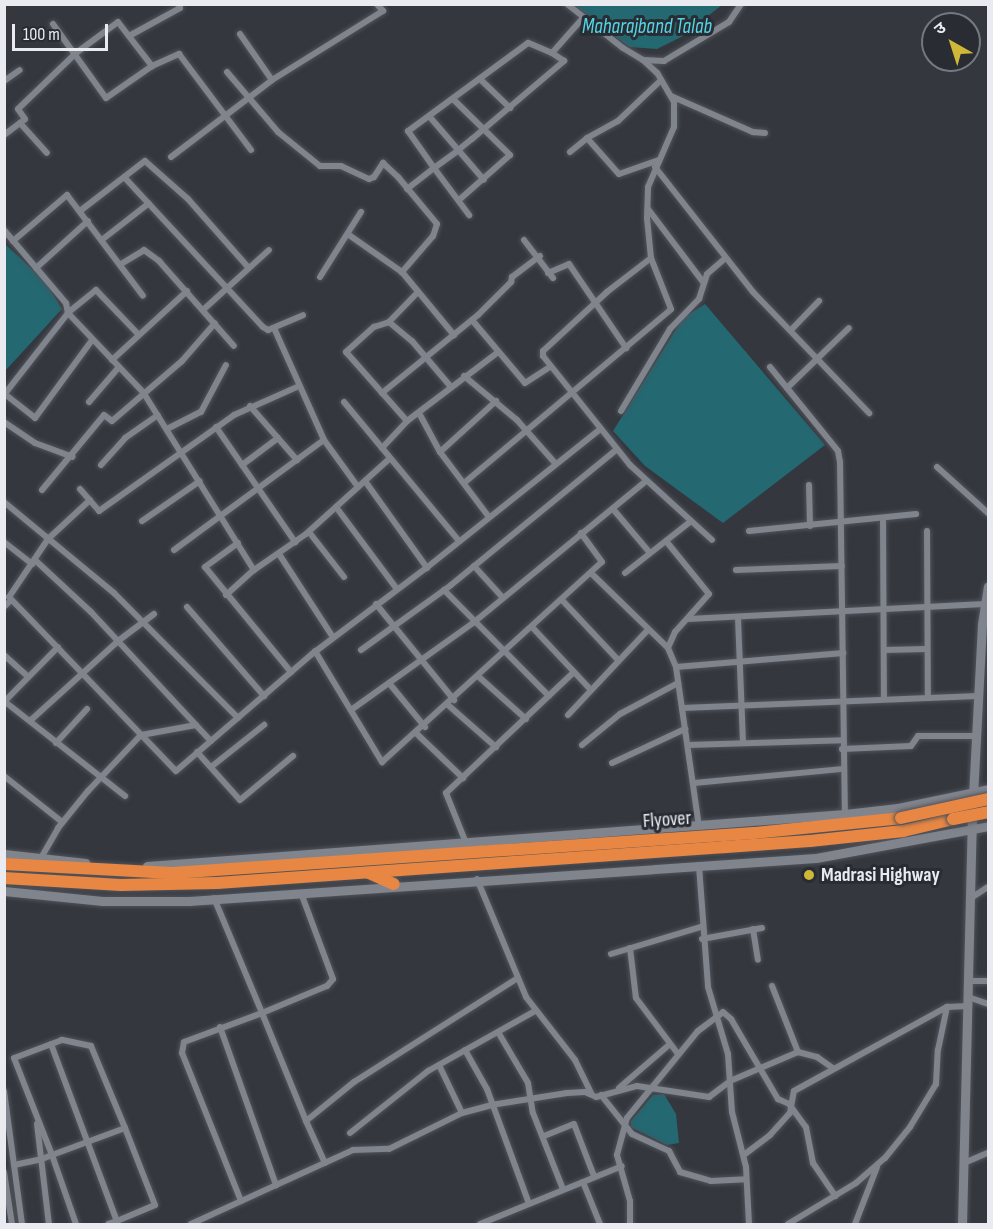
<!DOCTYPE html>
<html>
<head>
<meta charset="utf-8">
<style>
	body { margin:0 }
	#map { position:relative; width:993px; height:1229px; overflow:hidden; background:#34373e; font-family:"Sofia Sans Condensed","Noto Sans Devanagari",sans-serif }
	div>[style] { position:absolute }
	[style*='--x'] { left:calc(var(--x)*1px); top:calc(var(--y)*1px); width:calc(var(--w)*1px); rotate:calc(var(--a)*1deg) }
	.water>* { inset:0; background:#246871 }
	.roads { filter:drop-shadow(0 0 2px #51535a) drop-shadow(0 0 2px #51535a) }
	.street>* { height:6px; margin:-3px; padding:0 3px; transform-origin:3px; border-radius:3px; background:#80848d }
	.secondary>* { height:9px; margin:-4.5px; padding:0 4.5px; transform-origin:4.5px; border-radius:4.5px; background:#80848d }
	.highway>* { height:12px; margin:-6px; padding:0 6px; transform-origin:6px; border-radius:6px; background:#e78743 }
	.bridges { filter:drop-shadow(0 0 2px #51535a) drop-shadow(0 0 2px #51535a) }
	.highway-bridge>* { height:12px; margin:-6px; padding:0 6px; transform-origin:6px; border-radius:6px; background:#e78743 }
	.dots>* { width:16px; height:16px; translate:-50% -50%; box-sizing:border-box; border:3px solid #2a2c34; border-radius:50% }
	span { translate:-50% -50%; white-space:nowrap; text-align:center; line-height:1.15; -webkit-text-stroke:6px #2a2c34; paint-order:stroke }
	.street-label { font-size:20px; color:#e9ebf0 }
	.poi-label { font-size:20px; color:#e9ebf0; font-weight:700 }
	.left { translate:0 -50%; text-align:left }
	.water-label { font-size:21px; color:#52d6e6; font-style:italic }
	.frame { position:absolute; inset:0; border:6px solid #e9ebf0; pointer-events:none }
	.north { position:absolute; left:921px; top:12px; width:60px; height:60px; box-sizing:border-box; background:#2a2c34; border:2px solid #76787f; border-radius:50%; rotate:321deg; font-size:16px; font-weight:700; line-height:24px; text-align:center; color:#e9ebf0 }
	.north::after { content:''; display:block; margin:auto; width:21px; height:27px; background:#cfb837; clip-path:polygon(50% 0,100% 100%,50% 72%,0 100%) }
	.scale { position:absolute; left:12px; top:24px; width:96px; height:27px; box-sizing:border-box; border:3px solid #e9ebf0; border-top:0; padding-left:8px; font-size:18px; line-height:21px; white-space:nowrap; color:#e9ebf0; -webkit-text-stroke:4px #2a2c34; paint-order:stroke }
</style>
</head>
<body>
<div id="map">
	<div class="water">
		<i style="clip-path:polygon(572px 5px,722px 5px,681px 37px,657px 49px,629px 47px)"></i>
		<i style="clip-path:polygon(5px 244px,45px 281px,62px 309px,5px 371px)"></i>
		<i style="clip-path:polygon(705px 304px,825px 445px,723px 523px,645px 466px,613px 431px,683px 318px)"></i>
		<i style="clip-path:polygon(664px 1094px,676px 1114px,679px 1143px,667px 1145px,631px 1127px,631px 1121px,653px 1095px)"></i>
	</div>
	<div class="roads">
		<div class="street">
			<i style="--x:567;--y:4;--w:71;--a:38.2"></i>
			<i style="--x:623;--y:48;--w:23;--a:31"></i>
			<i style="--x:643;--y:60;--w:21;--a:3"></i>
			<i style="--x:664;--y:61;--w:76;--a:-31"></i>
			<i style="--x:729;--y:22;--w:22;--a:-56"></i>
			<i style="--x:53;--y:24;--w:91;--a:54.4"></i>
			<i style="--x:106;--y:98;--w:56;--a:-34.8"></i>
			<i style="--x:152;--y:66;--w:30;--a:-24"></i>
			<i style="--x:179;--y:54;--w:120;--a:53.1"></i>
			<i style="--x:240;--y:34;--w:56;--a:55.2"></i>
			<i style="--x:272;--y:80;--w:131;--a:-31.9"></i>
			<i style="--x:383;--y:11;--w:9;--a:-131"></i>
			<i style="--x:129;--y:36;--w:58;--a:-28.8"></i>
			<i style="--x:180;--y:8;--w:4;--a:-104"></i>
			<i style="--x:552;--y:53;--w:47;--a:-48.5"></i>
			<i style="--x:227;--y:72;--w:79;--a:49.6"></i>
			<i style="--x:278;--y:132;--w:54;--a:39"></i>
			<i style="--x:320;--y:166;--w:21;--a:0"></i>
			<i style="--x:341;--y:166;--w:31;--a:25"></i>
			<i style="--x:369;--y:179;--w:5;--a:-22"></i>
			<i style="--x:374;--y:177;--w:17;--a:-57"></i>
			<i style="--x:383;--y:163;--w:21;--a:43"></i>
			<i style="--x:398;--y:177;--w:61;--a:50.3"></i>
			<i style="--x:437;--y:224;--w:13;--a:108"></i>
			<i style="--x:433;--y:236;--w:48;--a:130.7"></i>
			<i style="--x:402;--y:272;--w:82;--a:50.5"></i>
			<i style="--x:480;--y:79;--w:42;--a:44"></i>
			<i style="--x:4;--y:81;--w:19;--a:-35"></i>
			<i style="--x:671;--y:96;--w:90;--a:23.7"></i>
			<i style="--x:753;--y:132;--w:12;--a:5"></i>
			<i style="--x:453;--y:99;--w:80;--a:44.5"></i>
			<i style="--x:510;--y:155;--w:68;--a:138.6"></i>
			<i style="--x:429;--y:116;--w:84;--a:49.3"></i>
			<i style="--x:20;--y:123;--w:40;--a:48"></i>
			<i style="--x:4;--y:135;--w:26;--a:-37"></i>
			<i style="--x:25;--y:119;--w:12;--a:-125"></i>
			<i style="--x:18;--y:109;--w:81;--a:-44"></i>
			<i style="--x:76;--y:53;--w:52;--a:-36.4"></i>
			<i style="--x:118;--y:22;--w:56;--a:52.3"></i>
			<i style="--x:587;--y:138;--w:48;--a:48.4"></i>
			<i style="--x:619;--y:174;--w:42;--a:-19.3"></i>
			<i style="--x:570;--y:152;--w:22;--a:-39"></i>
			<i style="--x:587;--y:138;--w:35;--a:-29"></i>
			<i style="--x:618;--y:121;--w:59;--a:-43.6"></i>
			<i style="--x:171;--y:157;--w:127;--a:-37.3"></i>
			<i style="--x:655;--y:167;--w:159;--a:51.9"></i>
			<i style="--x:753;--y:292;--w:168;--a:46.2"></i>
			<i style="--x:125;--y:178;--w:203;--a:47.2"></i>
			<i style="--x:263;--y:327;--w:6;--a:31"></i>
			<i style="--x:268;--y:330;--w:38;--a:-23"></i>
			<i style="--x:407;--y:189;--w:34;--a:-38"></i>
			<i style="--x:434;--y:168;--w:29;--a:-36"></i>
			<i style="--x:457;--y:151;--w:19;--a:-39"></i>
			<i style="--x:472;--y:139;--w:121;--a:-40.3"></i>
			<i style="--x:564;--y:61;--w:14;--a:-146"></i>
			<i style="--x:552;--y:53;--w:26;--a:-157"></i>
			<i style="--x:528;--y:43;--w:149;--a:143.7"></i>
			<i style="--x:408;--y:131;--w:45;--a:54.9"></i>
			<i style="--x:434;--y:168;--w:59;--a:53.3"></i>
			<i style="--x:648;--y:209;--w:91;--a:53"></i>
			<i style="--x:80;--y:211;--w:82;--a:-37.6"></i>
			<i style="--x:145;--y:161;--w:57;--a:41.5"></i>
			<i style="--x:188;--y:199;--w:91;--a:48.6"></i>
			<i style="--x:4;--y:230;--w:96;--a:49.7"></i>
			<i style="--x:66;--y:303;--w:10;--a:79"></i>
			<i style="--x:68;--y:313;--w:104;--a:128"></i>
			<i style="--x:349;--y:235;--w:65;--a:34.9"></i>
			<i style="--x:103;--y:239;--w:58;--a:-38"></i>
			<i style="--x:524;--y:240;--w:48;--a:52.7"></i>
			<i style="--x:13;--y:241;--w:71;--a:-40.4"></i>
			<i style="--x:67;--y:195;--w:126;--a:53"></i>
			<i style="--x:651;--y:258;--w:56;--a:142.3"></i>
			<i style="--x:607;--y:292;--w:87;--a:137.3"></i>
			<i style="--x:543;--y:351;--w:5;--a:90"></i>
			<i style="--x:543;--y:356;--w:139;--a:51.4"></i>
			<i style="--x:630;--y:465;--w:111;--a:42.4"></i>
			<i style="--x:121;--y:264;--w:27;--a:-31"></i>
			<i style="--x:144;--y:250;--w:19;--a:36"></i>
			<i style="--x:159;--y:261;--w:113;--a:48.6"></i>
			<i style="--x:36;--y:268;--w:70;--a:-42.1"></i>
			<i style="--x:548;--y:273;--w:23;--a:-23"></i>
			<i style="--x:569;--y:264;--w:102;--a:55.8"></i>
			<i style="--x:320;--y:277;--w:77;--a:-57.8"></i>
			<i style="--x:203;--y:310;--w:89;--a:-42.3"></i>
			<i style="--x:472;--y:320;--w:82;--a:49.9"></i>
			<i style="--x:525;--y:383;--w:30;--a:-33"></i>
			<i style="--x:389;--y:322;--w:30;--a:40"></i>
			<i style="--x:412;--y:341;--w:60;--a:49.7"></i>
			<i style="--x:274;--y:328;--w:123;--a:65.9"></i>
			<i style="--x:792;--y:329;--w:39;--a:-46"></i>
			<i style="--x:138;--y:334;--w:61;--a:-133.7"></i>
			<i style="--x:96;--y:290;--w:36;--a:141"></i>
			<i style="--x:68;--y:313;--w:109;--a:46.5"></i>
			<i style="--x:143;--y:392;--w:210;--a:58.1"></i>
			<i style="--x:254;--y:570;--w:63;--a:-34.7"></i>
			<i style="--x:306;--y:534;--w:112;--a:-42.1"></i>
			<i style="--x:112;--y:360;--w:102;--a:-42.6"></i>
			<i style="--x:770;--y:367;--w:108;--a:51"></i>
			<i style="--x:838;--y:451;--w:11;--a:80"></i>
			<i style="--x:840;--y:462;--w:352;--a:89.2"></i>
			<i style="--x:464;--y:376;--w:69;--a:39.7"></i>
			<i style="--x:517;--y:420;--w:57;--a:48.5"></i>
			<i style="--x:787;--y:388;--w:86;--a:-44.1"></i>
			<i style="--x:382;--y:393;--w:124;--a:-39.1"></i>
			<i style="--x:478;--y:315;--w:47;--a:-45"></i>
			<i style="--x:511;--y:282;--w:5;--a:-79"></i>
			<i style="--x:512;--y:277;--w:35;--a:-37"></i>
			<i style="--x:6;--y:395;--w:37;--a:38"></i>
			<i style="--x:35;--y:418;--w:97;--a:-53.8"></i>
			<i style="--x:89;--y:402;--w:46;--a:-49.4"></i>
			<i style="--x:344;--y:402;--w:180;--a:50.4"></i>
			<i style="--x:250;--y:406;--w:72;--a:49"></i>
			<i style="--x:621;--y:411;--w:96;--a:-59.1"></i>
			<i style="--x:670;--y:329;--w:42;--a:-46"></i>
			<i style="--x:699;--y:299;--w:26;--a:-72"></i>
			<i style="--x:707;--y:274;--w:23;--a:-41"></i>
			<i style="--x:419;--y:413;--w:44;--a:61.7"></i>
			<i style="--x:440;--y:452;--w:81;--a:53"></i>
			<i style="--x:407;--y:421;--w:92;--a:-131.5"></i>
			<i style="--x:346;--y:352;--w:38;--a:-42"></i>
			<i style="--x:374;--y:327;--w:16;--a:-18"></i>
			<i style="--x:389;--y:322;--w:42;--a:-46"></i>
			<i style="--x:4;--y:422;--w:37;--a:34"></i>
			<i style="--x:35;--y:443;--w:40;--a:20.2"></i>
			<i style="--x:216;--y:427;--w:140;--a:55.5"></i>
			<i style="--x:167;--y:429;--w:38;--a:-27"></i>
			<i style="--x:201;--y:412;--w:53;--a:-62"></i>
			<i style="--x:382;--y:448;--w:37;--a:-47"></i>
			<i style="--x:407;--y:421;--w:113;--a:-37.1"></i>
			<i style="--x:440;--y:452;--w:76;--a:-42.3"></i>
			<i style="--x:101;--y:465;--w:36;--a:-48"></i>
			<i style="--x:125;--y:438;--w:40;--a:-34.9"></i>
			<i style="--x:242;--y:465;--w:45;--a:-36.9"></i>
			<i style="--x:937;--y:467;--w:69;--a:42"></i>
			<i style="--x:365;--y:481;--w:107;--a:54.5"></i>
			<i style="--x:464;--y:483;--w:270;--a:-40"></i>
			<i style="--x:671;--y:309;--w:55;--a:-111.4"></i>
			<i style="--x:651;--y:258;--w:40;--a:-95.7"></i>
			<i style="--x:647;--y:218;--w:31;--a:-88"></i>
			<i style="--x:648;--y:187;--w:65;--a:-66.6"></i>
			<i style="--x:674;--y:127;--w:25;--a:-90"></i>
			<i style="--x:674;--y:102;--w:34;--a:-120"></i>
			<i style="--x:657;--y:73;--w:19;--a:-137"></i>
			<i style="--x:809;--y:485;--w:41;--a:88.6"></i>
			<i style="--x:80;--y:489;--w:29;--a:49"></i>
			<i style="--x:99;--y:511;--w:166;--a:-35.4"></i>
			<i style="--x:234;--y:415;--w:71;--a:-24"></i>
			<i style="--x:42;--y:490;--w:97;--a:-50.4"></i>
			<i style="--x:104;--y:415;--w:10;--a:37"></i>
			<i style="--x:112;--y:421;--w:92;--a:-40.6"></i>
			<i style="--x:182;--y:361;--w:50;--a:-49"></i>
			<i style="--x:90;--y:500;--w:57;--a:137.1"></i>
			<i style="--x:48;--y:539;--w:70;--a:123.9"></i>
			<i style="--x:9;--y:597;--w:241;--a:46.2"></i>
			<i style="--x:176;--y:771;--w:179;--a:-40.7"></i>
			<i style="--x:312;--y:654;--w:141;--a:-37"></i>
			<i style="--x:425;--y:569;--w:223;--a:-38.6"></i>
			<i style="--x:4;--y:502;--w:143;--a:39.6"></i>
			<i style="--x:114;--y:593;--w:176;--a:45.2"></i>
			<i style="--x:336;--y:507;--w:102;--a:53.4"></i>
			<i style="--x:613;--y:509;--w:57;--a:49.9"></i>
			<i style="--x:142;--y:521;--w:70;--a:-34.6"></i>
			<i style="--x:883;--y:521;--w:178;--a:89.7"></i>
			<i style="--x:749;--y:531;--w:168;--a:-5.8"></i>
			<i style="--x:927;--y:531;--w:167;--a:89.7"></i>
			<i style="--x:309;--y:532;--w:57;--a:52.1"></i>
			<i style="--x:666;--y:541;--w:68;--a:50.9"></i>
			<i style="--x:709;--y:594;--w:51;--a:131.8"></i>
			<i style="--x:675;--y:632;--w:17;--a:114"></i>
			<i style="--x:668;--y:648;--w:21;--a:67"></i>
			<i style="--x:676;--y:667;--w:161;--a:81.8"></i>
			<i style="--x:4;--y:542;--w:36;--a:38"></i>
			<i style="--x:238;--y:543;--w:41;--a:144"></i>
			<i style="--x:205;--y:567;--w:136;--a:50.7"></i>
			<i style="--x:174;--y:550;--w:186;--a:-36.3"></i>
			<i style="--x:324;--y:440;--w:58;--a:54.1"></i>
			<i style="--x:279;--y:554;--w:99;--a:57"></i>
			<i style="--x:35;--y:560;--w:76;--a:42.9"></i>
			<i style="--x:91;--y:612;--w:176;--a:47.1"></i>
			<i style="--x:474;--y:566;--w:43;--a:47.8"></i>
			<i style="--x:736;--y:570;--w:106;--a:-2.2"></i>
			<i style="--x:591;--y:573;--w:107;--a:44.2"></i>
			<i style="--x:625;--y:573;--w:84;--a:-38.2"></i>
			<i style="--x:444;--y:590;--w:149;--a:45.3"></i>
			<i style="--x:226;--y:595;--w:38;--a:-42"></i>
			<i style="--x:562;--y:600;--w:83;--a:46.9"></i>
			<i style="--x:376;--y:604;--w:124;--a:50.9"></i>
			<i style="--x:4;--y:607;--w:10;--a:-45"></i>
			<i style="--x:187;--y:607;--w:118;--a:49.1"></i>
			<i style="--x:738;--y:618;--w:125;--a:87.7"></i>
			<i style="--x:688;--y:619;--w:297;--a:-2.9"></i>
			<i style="--x:532;--y:627;--w:86;--a:46.9"></i>
			<i style="--x:361;--y:650;--w:111;--a:-35.8"></i>
			<i style="--x:451;--y:585;--w:213;--a:-39.3"></i>
			<i style="--x:884;--y:650;--w:43;--a:-1.3"></i>
			<i style="--x:315;--y:651;--w:130;--a:58.9"></i>
			<i style="--x:382;--y:762;--w:297;--a:-42.3"></i>
			<i style="--x:602;--y:562;--w:36;--a:-126"></i>
			<i style="--x:4;--y:655;--w:31;--a:42"></i>
			<i style="--x:676;--y:667;--w:168;--a:-4.8"></i>
			<i style="--x:479;--y:677;--w:63;--a:41.8"></i>
			<i style="--x:389;--y:683;--w:57;--a:50.7"></i>
			<i style="--x:4;--y:701;--w:154;--a:38.1"></i>
			<i style="--x:4;--y:702;--w:77;--a:-45.5"></i>
			<i style="--x:448;--y:705;--w:64;--a:41.2"></i>
			<i style="--x:682;--y:708;--w:296;--a:-2.3"></i>
			<i style="--x:351;--y:710;--w:150;--a:-35.5"></i>
			<i style="--x:473;--y:623;--w:224;--a:-39.4"></i>
			<i style="--x:568;--y:715;--w:115;--a:-46.8"></i>
			<i style="--x:31;--y:720;--w:118;--a:-42.2"></i>
			<i style="--x:118;--y:641;--w:45;--a:-36.9"></i>
			<i style="--x:417;--y:734;--w:64;--a:43.7"></i>
			<i style="--x:56;--y:743;--w:46;--a:-47.6"></i>
			<i style="--x:582;--y:745;--w:49;--a:-39.2"></i>
			<i style="--x:620;--y:714;--w:66;--a:-28.1"></i>
			<i style="--x:688;--y:745;--w:155;--a:-1.8"></i>
			<i style="--x:842;--y:749;--w:69;--a:-2.5"></i>
			<i style="--x:911;--y:746;--w:12;--a:-55"></i>
			<i style="--x:918;--y:736;--w:57;--a:0"></i>
			<i style="--x:197;--y:752;--w:64;--a:48.1"></i>
			<i style="--x:240;--y:800;--w:69;--a:-39.7"></i>
			<i style="--x:612;--y:763;--w:81;--a:-25"></i>
			<i style="--x:211;--y:767;--w:68;--a:-38.4"></i>
			<i style="--x:4;--y:776;--w:74;--a:38.4"></i>
			<i style="--x:694;--y:783;--w:150;--a:-5.4"></i>
			<i style="--x:466;--y:843;--w:54;--a:-111.8"></i>
			<i style="--x:446;--y:793;--w:175;--a:-43.4"></i>
			<i style="--x:41;--y:858;--w:34;--a:-60"></i>
			<i style="--x:58;--y:828;--w:48;--a:-51"></i>
			<i style="--x:88;--y:791;--w:77;--a:-46.6"></i>
			<i style="--x:141;--y:735;--w:56;--a:-10.3"></i>
			<i style="--x:699;--y:866;--w:121;--a:85.7"></i>
			<i style="--x:708;--y:987;--w:70;--a:73.4"></i>
			<i style="--x:728;--y:1054;--w:58;--a:86.1"></i>
			<i style="--x:732;--y:1112;--w:57;--a:75.7"></i>
			<i style="--x:746;--y:1167;--w:57;--a:87"></i>
			<i style="--x:477;--y:879;--w:128;--a:67.4"></i>
			<i style="--x:526;--y:997;--w:80;--a:52.1"></i>
			<i style="--x:575;--y:1060;--w:37;--a:64"></i>
			<i style="--x:214;--y:898;--w:125;--a:67.3"></i>
			<i style="--x:262;--y:1013;--w:70;--a:-22.6"></i>
			<i style="--x:327;--y:986;--w:9;--a:-49"></i>
			<i style="--x:333;--y:979;--w:92;--a:-110.4"></i>
			<i style="--x:971;--y:898;--w:20;--a:-33"></i>
			<i style="--x:753;--y:929;--w:31;--a:81"></i>
			<i style="--x:702;--y:939;--w:61;--a:-10.4"></i>
			<i style="--x:630;--y:948;--w:50;--a:83.2"></i>
			<i style="--x:636;--y:998;--w:70;--a:53.1"></i>
			<i style="--x:611;--y:954;--w:94;--a:-16.7"></i>
			<i style="--x:968;--y:981;--w:20;--a:0"></i>
			<i style="--x:772;--y:986;--w:71;--a:68.5"></i>
			<i style="--x:968;--y:997;--w:21;--a:19"></i>
			<i style="--x:220;--y:1027;--w:168;--a:70.5"></i>
			<i style="--x:276;--y:1185;--w:85;--a:-24.4"></i>
			<i style="--x:353;--y:1150;--w:36;--a:-2"></i>
			<i style="--x:389;--y:1149;--w:81;--a:-26.3"></i>
			<i style="--x:462;--y:1113;--w:30;--a:-15"></i>
			<i style="--x:491;--y:1105;--w:77;--a:-9"></i>
			<i style="--x:567;--y:1093;--w:18;--a:-3"></i>
			<i style="--x:585;--y:1092;--w:12;--a:24"></i>
			<i style="--x:596;--y:1097;--w:42;--a:-15"></i>
			<i style="--x:637;--y:1086;--w:73;--a:8.7"></i>
			<i style="--x:709;--y:1097;--w:26;--a:-37"></i>
			<i style="--x:730;--y:1081;--w:74;--a:-23.1"></i>
			<i style="--x:798;--y:1052;--w:20;--a:15"></i>
			<i style="--x:817;--y:1057;--w:19;--a:35"></i>
			<i style="--x:498;--y:1032;--w:59;--a:59.5"></i>
			<i style="--x:528;--y:1083;--w:30;--a:81"></i>
			<i style="--x:533;--y:1113;--w:82;--a:68.5"></i>
			<i style="--x:51;--y:1044;--w:189;--a:69.6"></i>
			<i style="--x:117;--y:1221;--w:9;--a:162"></i>
			<i style="--x:465;--y:1050;--w:45;--a:60.6"></i>
			<i style="--x:487;--y:1089;--w:122;--a:69.9"></i>
			<i style="--x:439;--y:1065;--w:53;--a:64.4"></i>
			<i style="--x:619;--y:1088;--w:67;--a:-40.8"></i>
			<i style="--x:4;--y:1091;--w:134;--a:82.3"></i>
			<i style="--x:601;--y:1095;--w:50;--a:51.5"></i>
			<i style="--x:632;--y:1134;--w:41;--a:24.7"></i>
			<i style="--x:669;--y:1151;--w:24;--a:62"></i>
			<i style="--x:680;--y:1172;--w:32;--a:16"></i>
			<i style="--x:711;--y:1181;--w:35;--a:-3"></i>
			<i style="--x:306;--y:1121;--w:46;--a:65.7"></i>
			<i style="--x:37;--y:1124;--w:101;--a:83.2"></i>
			<i style="--x:350;--y:1133;--w:100;--a:-38.5"></i>
			<i style="--x:428;--y:1071;--w:123;--a:-29.3"></i>
			<i style="--x:544;--y:1136;--w:32;--a:-22"></i>
			<i style="--x:574;--y:1124;--w:56;--a:69"></i>
			<i style="--x:745;--y:1154;--w:31;--a:-37"></i>
			<i style="--x:770;--y:1135;--w:30;--a:-48"></i>
			<i style="--x:790;--y:1113;--w:22;--a:-80"></i>
			<i style="--x:794;--y:1091;--w:175;--a:-28.8"></i>
			<i style="--x:947;--y:1007;--w:21;--a:-3"></i>
			<i style="--x:964;--y:1163;--w:26;--a:-23"></i>
			<i style="--x:14;--y:1165;--w:29;--a:-12"></i>
			<i style="--x:42;--y:1159;--w:11;--a:-22"></i>
			<i style="--x:52;--y:1155;--w:78;--a:-20.3"></i>
			<i style="--x:125;--y:1128;--w:89;--a:-112.5"></i>
			<i style="--x:91;--y:1046;--w:30;--a:-168"></i>
			<i style="--x:62;--y:1040;--w:51;--a:159.4"></i>
			<i style="--x:14;--y:1058;--w:104;--a:68.6"></i>
			<i style="--x:52;--y:1155;--w:73;--a:70.8"></i>
			<i style="--x:4;--y:1172;--w:53;--a:81.3"></i>
			<i style="--x:583;--y:1182;--w:45;--a:68"></i>
			<i style="--x:241;--y:1201;--w:159;--a:-111.7"></i>
			<i style="--x:182;--y:1053;--w:11;--a:-80"></i>
			<i style="--x:184;--y:1042;--w:83;--a:-20.4"></i>
			<i style="--x:262;--y:1013;--w:117;--a:67.8"></i>
			<i style="--x:306;--y:1121;--w:62;--a:-39.1"></i>
			<i style="--x:354;--y:1082;--w:194;--a:-32.4"></i>
			<i style="--x:117;--y:1221;--w:41;--a:-22.8"></i>
			<i style="--x:155;--y:1205;--w:83;--a:-111.3"></i>
			<i style="--x:191;--y:1224;--w:94;--a:-24.6"></i>
			<i style="--x:480;--y:1224;--w:153;--a:-22.2"></i>
			<i style="--x:630;--y:1224;--w:23;--a:-90"></i>
			<i style="--x:630;--y:1201;--w:48;--a:-105.8"></i>
			<i style="--x:617;--y:1155;--w:38;--a:-75"></i>
			<i style="--x:627;--y:1118;--w:112;--a:-50.8"></i>
			<i style="--x:698;--y:1031;--w:31;--a:-37"></i>
			<i style="--x:723;--y:1012;--w:11;--a:41"></i>
			<i style="--x:731;--y:1019;--w:93;--a:59.6"></i>
			<i style="--x:778;--y:1099;--w:12;--a:24"></i>
			<i style="--x:789;--y:1104;--w:29;--a:54"></i>
			<i style="--x:806;--y:1127;--w:37;--a:79"></i>
			<i style="--x:813;--y:1163;--w:40;--a:56"></i>
			<i style="--x:788;--y:1224;--w:79;--a:-31.1"></i>
			<i style="--x:856;--y:1183;--w:38;--a:-41"></i>
			<i style="--x:885;--y:1158;--w:40;--a:-51"></i>
			<i style="--x:910;--y:1127;--w:50;--a:-58.8"></i>
			<i style="--x:936;--y:1084;--w:34;--a:-87"></i>
			<i style="--x:938;--y:1050;--w:44;--a:-78.2"></i>
			<i style="--x:855;--y:1224;--w:61;--a:-68.9"></i>
		</div>
		<div class="secondary">
			<i style="--x:973;--y:796;--w:172;--a:-87"></i>
			<i style="--x:982;--y:624;--w:38;--a:-81"></i>
			<i style="--x:4;--y:854;--w:82;--a:6.3"></i>
			<i style="--x:147;--y:866;--w:700;--a:-4.26"></i>
			<i style="--x:845;--y:814;--w:53;--a:-6.5"></i>
			<i style="--x:898;--y:808;--w:92;--a:-11.9"></i>
			<i style="--x:4;--y:891;--w:99;--a:5.8"></i>
			<i style="--x:102;--y:901;--w:87;--a:0"></i>
			<i style="--x:189;--y:901;--w:628;--a:-3.92"></i>
			<i style="--x:816;--y:858;--w:175;--a:-10.5"></i>
			<i style="--x:962;--y:1224;--w:414;--a:-88.6"></i>
		</div>
		<div class="highway">
			<i style="--x:4;--y:864;--w:168;--a:3.1"></i>
			<i style="--x:172;--y:873;--w:583;--a:-3.93"></i>
			<i style="--x:754;--y:833;--w:148;--a:-5.8"></i>
			<i style="--x:369;--y:873;--w:27;--a:24"></i>
			<i style="--x:4;--y:878;--w:117;--a:3.4"></i>
			<i style="--x:121;--y:885;--w:96;--a:-1.2"></i>
			<i style="--x:217;--y:883;--w:594;--a:-4.05"></i>
			<i style="--x:810;--y:841;--w:94;--a:-6.1"></i>
			<i style="--x:903;--y:831;--w:51;--a:-13.5"></i>
		</div>
	</div>
	<div class="bridges">
		<div class="highway-bridge">
			<i style="--x:901;--y:818;--w:89;--a:-12.3"></i>
			<i style="--x:953;--y:819;--w:36;--a:-11"></i>
		</div>
	</div>
	<div class="dots">
		<i style="left:809px;top:875px;background:#cfb837"></i>
	</div>
	<div class="street-label">
		<span style="left:667px;top:820px;rotate:-4deg">Flyover</span>
	</div>
	<div class="poi-label">
		<span class="left" style="left:821px;top:875px">Madrasi Highway</span>
	</div>
	<div class="water-label">
		<span style="left:647px;top:27px">Maharajband Talab</span>
	</div>
	<div class="frame"></div>
	<div class="north">उ</div>
	<div class="scale">100 m</div>
</div>
</body>
</html>
